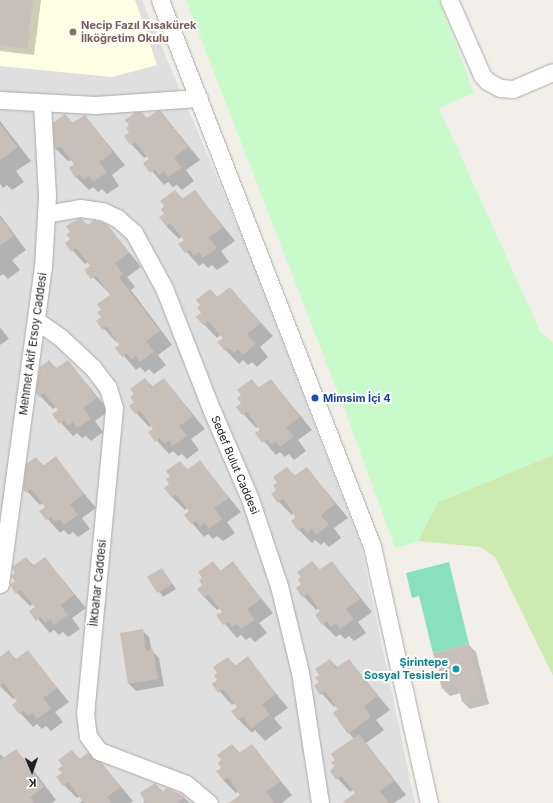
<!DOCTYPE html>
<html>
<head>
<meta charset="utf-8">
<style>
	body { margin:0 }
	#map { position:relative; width:553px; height:803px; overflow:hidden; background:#f2efe9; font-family:Inter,sans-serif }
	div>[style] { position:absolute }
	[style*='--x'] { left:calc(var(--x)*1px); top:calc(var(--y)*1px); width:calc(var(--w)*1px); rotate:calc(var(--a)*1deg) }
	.residential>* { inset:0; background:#e0dfdf }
	.education>* { inset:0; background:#ffffe5 }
	.grass>* { inset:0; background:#cdebb0 }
	.park>* { inset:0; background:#c8facc }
	.pitch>* { inset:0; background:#88e0be }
	.shadow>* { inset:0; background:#0003 }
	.building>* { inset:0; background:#c7bfb8 }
	.roads { filter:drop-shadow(0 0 1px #a9a9a9) drop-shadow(0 0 1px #a9a9a9) }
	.minor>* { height:17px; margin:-8.5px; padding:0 8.5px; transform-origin:8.5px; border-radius:8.5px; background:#fff }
	.dots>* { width:11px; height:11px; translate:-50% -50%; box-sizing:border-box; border:2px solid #fff; border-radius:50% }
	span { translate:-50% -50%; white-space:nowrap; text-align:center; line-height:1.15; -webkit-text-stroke:4px #fff; paint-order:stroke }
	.education-label { font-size:11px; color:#785e54; font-weight:700 }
	.left { translate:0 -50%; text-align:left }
	.street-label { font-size:11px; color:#222 }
	.transit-label { font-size:11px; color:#164399; font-weight:700 }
	.culture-label { font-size:11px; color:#0d838f; font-weight:700 }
	.right { translate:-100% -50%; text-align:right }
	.north { position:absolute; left:12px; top:751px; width:40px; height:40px; -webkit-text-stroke:3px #fff; paint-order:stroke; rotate:178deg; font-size:11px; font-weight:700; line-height:16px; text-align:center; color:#222 }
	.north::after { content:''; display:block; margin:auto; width:14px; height:18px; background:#222; clip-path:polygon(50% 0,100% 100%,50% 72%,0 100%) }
</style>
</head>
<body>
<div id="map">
	<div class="residential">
		<i style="clip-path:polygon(0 0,142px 0,244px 241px,361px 545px,415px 803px,0 803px)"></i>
	</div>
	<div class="education">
		<i style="clip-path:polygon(0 0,135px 0,157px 65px,112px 77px,0 66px)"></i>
	</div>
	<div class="grass">
		<i style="clip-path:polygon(553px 455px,553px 676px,495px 557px,480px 547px,418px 541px,438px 502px)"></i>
	</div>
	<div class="park">
		<i style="clip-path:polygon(186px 0,439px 0,474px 93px,439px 108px,541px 333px,553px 342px,553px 455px,438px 502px,418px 541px,395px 548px,350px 424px)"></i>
	</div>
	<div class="pitch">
		<i style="clip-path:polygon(449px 562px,469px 644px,433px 653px,419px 596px,412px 598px,406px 573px)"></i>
	</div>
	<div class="shadow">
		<i style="clip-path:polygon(0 0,41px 0,34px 55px,0 51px)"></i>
		<i style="clip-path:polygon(161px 112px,200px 160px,186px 170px,194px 181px,182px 190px,177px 185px,173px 187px,168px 182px,164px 185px,145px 163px,150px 159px,147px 156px,144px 158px,125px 137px)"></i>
		<i style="clip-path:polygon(65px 115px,73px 123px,85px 116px,125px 165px,112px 175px,119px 186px,107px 194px,102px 189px,98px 192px,93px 187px,89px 190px,76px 177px,75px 164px,72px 160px,68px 161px,55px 148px)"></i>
		<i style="clip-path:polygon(0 121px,31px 161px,16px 171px,24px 182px,12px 190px,7px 185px,3px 188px,0 184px)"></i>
		<i style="clip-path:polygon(175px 191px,183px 199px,195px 191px,235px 241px,221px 251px,229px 262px,217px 270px,212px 265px,208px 268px,203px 263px,199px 266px,180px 244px,185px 240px,182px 236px,179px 239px,166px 226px,166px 214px)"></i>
		<i style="clip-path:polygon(0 215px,26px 250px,12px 260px,20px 270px,8px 279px,3px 274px,0 276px)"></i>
		<i style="clip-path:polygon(107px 225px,141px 267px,127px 277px,135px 287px,131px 290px,172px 345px,158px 355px,166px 365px,154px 374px,149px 369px,145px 372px,140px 367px,136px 370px,117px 348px,121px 345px,118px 341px,116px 342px,97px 321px,103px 318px,102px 310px,111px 295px,86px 270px,91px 266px,88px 262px,85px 264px,66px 243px,87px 226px)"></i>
		<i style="clip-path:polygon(229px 288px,273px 336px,260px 347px,268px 357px,257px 367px,252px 362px,248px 365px,243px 360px,239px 364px,218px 342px,224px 338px,221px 334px,217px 338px,197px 317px,202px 313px,210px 290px,218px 298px)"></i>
		<i style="clip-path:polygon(0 327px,9px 339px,0 345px)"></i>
		<i style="clip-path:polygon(49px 361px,57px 369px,68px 361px,109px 411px,95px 421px,103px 432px,91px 441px,86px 436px,82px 438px,77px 433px,73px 436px,54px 415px,59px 410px,56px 407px,53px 409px,40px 396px)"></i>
		<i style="clip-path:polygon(145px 379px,153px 387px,164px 379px,205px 429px,191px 439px,199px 450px,187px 459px,182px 454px,178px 456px,173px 451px,169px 454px,149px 432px,154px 429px,152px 425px,149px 427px,130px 406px,135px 402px)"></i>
		<i style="clip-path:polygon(252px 380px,260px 389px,271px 380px,312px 430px,298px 440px,306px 451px,294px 460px,289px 454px,285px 457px,280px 452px,276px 455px,257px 433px,262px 430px,259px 426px,256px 428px,237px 407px,242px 403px)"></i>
		<i style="clip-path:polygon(36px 458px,44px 466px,55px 458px,96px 508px,82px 518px,90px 529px,78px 537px,73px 532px,69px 535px,64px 530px,60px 533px,41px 511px,46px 507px,43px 503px,40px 505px,24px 488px)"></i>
		<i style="clip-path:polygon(180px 462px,188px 470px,200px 462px,241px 512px,227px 522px,235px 533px,223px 541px,217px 536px,213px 539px,208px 534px,204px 537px,185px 515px,191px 511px,188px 507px,185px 510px,172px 497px,171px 477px)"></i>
		<i style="clip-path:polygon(287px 468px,295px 476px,307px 468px,348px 518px,334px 528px,341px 538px,329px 547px,324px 542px,321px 545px,315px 540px,312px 543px,299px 530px,294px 513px,292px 515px,279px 502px,278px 483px)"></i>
		<i style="clip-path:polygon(26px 558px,34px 566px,45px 558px,86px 608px,72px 618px,80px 629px,68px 637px,63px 632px,59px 635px,54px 630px,50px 633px,31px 611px,36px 607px,33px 604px,30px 606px,17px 593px,16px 574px)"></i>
		<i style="clip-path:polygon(312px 562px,320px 570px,332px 562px,372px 612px,358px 622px,366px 633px,354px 641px,349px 636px,345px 639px,340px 634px,336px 637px,323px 624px,319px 608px,316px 610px,297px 589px,303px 585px)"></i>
		<i style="clip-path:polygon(213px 563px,221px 571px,233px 563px,273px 613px,259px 623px,267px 633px,255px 642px,250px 637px,246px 640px,241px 635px,237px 638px,218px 616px,223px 612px,220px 608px,217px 610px,204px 597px,204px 578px)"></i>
		<i style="clip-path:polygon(162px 569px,176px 589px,163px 597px,149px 577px)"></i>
		<i style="clip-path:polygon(142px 630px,149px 637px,152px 651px,159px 658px,164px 686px,136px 691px,129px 684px)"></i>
		<i style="clip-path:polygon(469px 645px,476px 652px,489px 704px,470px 709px,463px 702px,461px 693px,450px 696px,443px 689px)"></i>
		<i style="clip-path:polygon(9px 652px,17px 660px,28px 652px,69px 702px,55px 712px,63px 722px,51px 731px,46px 726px,42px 729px,37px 724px,33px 727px,13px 705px,18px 701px,16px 697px,13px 699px,0 686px,0 658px)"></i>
		<i style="clip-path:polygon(228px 658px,236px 666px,247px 658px,288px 708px,274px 718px,282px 728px,265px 741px,255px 730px,252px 733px,239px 720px,233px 711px,238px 707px,235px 703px,232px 705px,213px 684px,218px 680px,218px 673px)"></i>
		<i style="clip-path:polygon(330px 660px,338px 668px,349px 660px,390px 710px,376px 720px,384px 730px,366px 743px,406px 795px,394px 803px,354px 803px,356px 794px,353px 790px,350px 792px,331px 771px,354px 739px,349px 733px,336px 706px,334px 707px,315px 686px,320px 683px,320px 675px)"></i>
		<i style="clip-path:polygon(232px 745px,240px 753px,252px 745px,292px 795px,282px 803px,240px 803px,242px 795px,239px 791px,236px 793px,223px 780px,223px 768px)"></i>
		<i style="clip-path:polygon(15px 750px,28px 763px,56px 800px,52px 803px,1px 803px,0 754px,4px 758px)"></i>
		<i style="clip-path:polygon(72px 751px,80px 759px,101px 763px,133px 801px,130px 803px,79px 803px,83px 800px,80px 796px,77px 798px,64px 785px,63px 766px)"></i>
		<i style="clip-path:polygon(155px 784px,163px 792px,168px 789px,180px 794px,190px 803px,143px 803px)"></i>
	</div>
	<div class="building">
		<i style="clip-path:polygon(0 0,33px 0,27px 49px,0 45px)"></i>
		<i style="clip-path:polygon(157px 111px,161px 111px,188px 147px,174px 157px,182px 168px,168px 177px,164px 171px,159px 175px,155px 169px,150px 173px,143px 163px,149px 159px,135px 142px,130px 145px,124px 136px,129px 133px,126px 128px,129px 125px,125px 120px,136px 112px,142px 112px,147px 118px)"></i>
		<i style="clip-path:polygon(65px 114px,72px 123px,85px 115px,113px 152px,99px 162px,107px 172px,93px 182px,89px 176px,84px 180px,80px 174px,75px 178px,69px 168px,74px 164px,61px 147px,54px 149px,53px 123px)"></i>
		<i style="clip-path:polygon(0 124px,18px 147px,0 160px)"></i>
		<i style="clip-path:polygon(175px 190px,182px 199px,195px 190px,223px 227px,209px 238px,217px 248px,203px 258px,199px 252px,194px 256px,190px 250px,185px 253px,178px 244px,184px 240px,170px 223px,166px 226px,159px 217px,164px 214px,161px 209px,164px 206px,160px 201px)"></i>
		<i style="clip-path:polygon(0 217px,14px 236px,0 246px)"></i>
		<i style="clip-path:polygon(80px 218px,88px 225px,94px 220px,107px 224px,129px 253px,115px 263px,123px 274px,119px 277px,160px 331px,146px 341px,154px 352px,140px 362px,136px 356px,131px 359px,127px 354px,122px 357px,115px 348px,119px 345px,107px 326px,102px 330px,96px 321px,101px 317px,97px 312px,101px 310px,97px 304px,110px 295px,96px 276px,91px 279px,84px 270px,90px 266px,76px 248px,71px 252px,65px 243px,70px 239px,66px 234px,70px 232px,66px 226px)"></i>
		<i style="clip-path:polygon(230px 287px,261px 323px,247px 334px,256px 344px,243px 355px,238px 349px,234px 353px,229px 348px,225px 351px,217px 342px,223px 338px,208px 321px,203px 325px,196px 317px,201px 313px,197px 308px,200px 305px,196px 300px,210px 289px,217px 297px)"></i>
		<i style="clip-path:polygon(49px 360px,55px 369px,68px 360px,97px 398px,83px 408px,91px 419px,77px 428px,73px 422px,68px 426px,64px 420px,59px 424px,52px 414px,58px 410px,44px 393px,39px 397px,36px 392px,40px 367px)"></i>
		<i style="clip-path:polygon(145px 378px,151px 387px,164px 378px,193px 416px,179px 426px,187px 436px,173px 446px,169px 441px,164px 444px,160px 438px,155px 442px,148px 432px,153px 429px,140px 411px,135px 414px,129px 406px,134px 402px,130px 397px,134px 394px,130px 389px)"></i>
		<i style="clip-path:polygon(252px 379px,258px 388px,271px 379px,300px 417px,286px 427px,294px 437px,280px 447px,276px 442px,271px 445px,267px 439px,262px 443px,255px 433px,260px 430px,247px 412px,242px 415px,236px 407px,241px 403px,237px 398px,241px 395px,237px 390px)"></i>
		<i style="clip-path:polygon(56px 456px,84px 494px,70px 504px,78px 515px,64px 525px,60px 519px,55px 522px,51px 517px,46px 520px,39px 511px,45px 507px,31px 489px,26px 493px,23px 489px,26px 464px,36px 457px,43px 466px)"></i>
		<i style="clip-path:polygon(200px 460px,229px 498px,214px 508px,222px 519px,209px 529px,205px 523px,200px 526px,196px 521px,191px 524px,184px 515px,189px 511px,176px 494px,171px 497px,164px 488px,169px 484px,166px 479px,170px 477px,166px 471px,180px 461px,187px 470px)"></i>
		<i style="clip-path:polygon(287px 467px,294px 476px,307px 467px,335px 504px,321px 515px,329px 525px,316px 535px,312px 529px,307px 533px,303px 527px,298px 531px,291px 521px,296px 517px,283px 499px,278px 503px,271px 494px,276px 490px,273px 485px,277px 483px,273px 477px)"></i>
		<i style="clip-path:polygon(26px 557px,32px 566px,45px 557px,74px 595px,60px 605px,68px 615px,54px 625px,50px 619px,45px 623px,41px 617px,36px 621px,29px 611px,35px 607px,21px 590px,16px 594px,10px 585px,15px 581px,11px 576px,15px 573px,12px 567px)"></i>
		<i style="clip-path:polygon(213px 561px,220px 571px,233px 561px,261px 599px,247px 609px,255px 620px,241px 629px,237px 624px,232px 627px,228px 622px,223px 625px,216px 615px,222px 612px,208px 594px,204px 598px,197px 589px,202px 585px,199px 580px,202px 578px,198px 572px)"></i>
		<i style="clip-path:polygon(312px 561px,319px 570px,332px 561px,360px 599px,346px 609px,354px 619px,340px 629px,336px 623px,331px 627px,327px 621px,322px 625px,315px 615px,320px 611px,308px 594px,302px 597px,296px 588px,301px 584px,298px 580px,301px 577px,297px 572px)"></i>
		<i style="clip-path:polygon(162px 568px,172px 584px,157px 593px,147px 577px)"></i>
		<i style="clip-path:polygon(143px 629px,146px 651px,153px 650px,158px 679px,128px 684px,120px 633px)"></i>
		<i style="clip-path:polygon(469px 644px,483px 697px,462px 702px,458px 685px,442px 689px,433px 653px)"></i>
		<i style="clip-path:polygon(9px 650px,15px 660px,28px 650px,57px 688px,43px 698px,51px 709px,37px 719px,33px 713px,28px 716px,24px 711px,19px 714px,12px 705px,17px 701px,4px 683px,0 686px,0 657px)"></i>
		<i style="clip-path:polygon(248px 656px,276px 694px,262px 704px,270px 715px,251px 728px,243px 717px,238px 720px,231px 711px,237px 707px,223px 689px,218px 693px,212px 684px,217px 680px,214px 675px,217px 673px,213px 667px,228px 657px,235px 666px)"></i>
		<i style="clip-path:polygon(330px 659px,336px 668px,349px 659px,378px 696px,364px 706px,371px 717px,348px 734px,333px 713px,338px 709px,325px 691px,320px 695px,314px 686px,319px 682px,315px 678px,319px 675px,315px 669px)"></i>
		<i style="clip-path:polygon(359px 734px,394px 781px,380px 791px,389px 803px,342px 803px,355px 793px,341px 776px,336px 780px,330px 771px,335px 767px,331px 762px,335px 760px,331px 754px)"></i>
		<i style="clip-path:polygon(232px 744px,239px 753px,252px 744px,271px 769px,280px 782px,266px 792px,274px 803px,229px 803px,240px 795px,228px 777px,223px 780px,216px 771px,221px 768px,218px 763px,221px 760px,217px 755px)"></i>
		<i style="clip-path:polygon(16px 749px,44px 787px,30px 797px,35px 803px,0 803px,0 760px)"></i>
		<i style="clip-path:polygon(72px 750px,79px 759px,88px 753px,102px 763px,120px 787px,107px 797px,111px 803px,84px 803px,68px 782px,63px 786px,56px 777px,62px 773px,58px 769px,62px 766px,58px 760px)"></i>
		<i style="clip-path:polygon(155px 783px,162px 792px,167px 788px,185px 797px,177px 803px,146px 803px,140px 793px)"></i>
	</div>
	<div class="roads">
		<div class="minor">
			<i style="--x:160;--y:0;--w:586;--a:68.78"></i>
			<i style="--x:372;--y:546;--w:263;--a:77.5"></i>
			<i style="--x:449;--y:0;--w:82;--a:66.3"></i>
			<i style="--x:482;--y:75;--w:8;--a:50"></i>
			<i style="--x:487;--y:81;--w:15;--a:28"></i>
			<i style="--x:500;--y:88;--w:13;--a:4"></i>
			<i style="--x:513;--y:89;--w:43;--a:-23"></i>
			<i style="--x:0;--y:100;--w:95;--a:3"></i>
			<i style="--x:95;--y:105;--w:104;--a:-3.9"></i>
			<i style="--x:46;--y:214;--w:35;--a:-10"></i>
			<i style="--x:80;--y:208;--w:22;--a:8"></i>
			<i style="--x:102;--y:211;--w:17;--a:25"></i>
			<i style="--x:117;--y:218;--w:23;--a:41"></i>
			<i style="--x:134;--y:233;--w:63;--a:61.4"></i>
			<i style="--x:164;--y:288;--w:132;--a:68.7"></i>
			<i style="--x:212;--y:411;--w:96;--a:66.6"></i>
			<i style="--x:250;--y:499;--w:92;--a:71.6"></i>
			<i style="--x:279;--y:586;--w:89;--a:76.3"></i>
			<i style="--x:300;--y:672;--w:133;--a:81.3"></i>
			<i style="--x:37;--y:321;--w:28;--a:35"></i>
			<i style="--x:60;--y:337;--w:45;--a:43.2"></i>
			<i style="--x:93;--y:368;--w:25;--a:53"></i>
			<i style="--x:108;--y:388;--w:21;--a:73"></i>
			<i style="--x:114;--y:408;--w:306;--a:95.4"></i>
			<i style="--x:85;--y:713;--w:23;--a:83"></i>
			<i style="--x:88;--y:736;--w:19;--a:54"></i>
			<i style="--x:99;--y:751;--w:93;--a:20.8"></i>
			<i style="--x:186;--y:784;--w:30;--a:40"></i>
			<i style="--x:0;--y:584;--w:319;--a:-82.3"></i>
			<i style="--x:43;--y:268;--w:72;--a:-86.8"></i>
			<i style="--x:47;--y:196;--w:93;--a:-93.1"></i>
		</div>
	</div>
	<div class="dots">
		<i style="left:73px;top:32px;background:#8d6e63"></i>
		<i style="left:315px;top:398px;background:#1a4fb4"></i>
		<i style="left:456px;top:669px;background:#0f9aa8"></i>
	</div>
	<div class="education-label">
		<span class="left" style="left:81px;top:32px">Necip Fazıl Kısakürek<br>İlköğretim Okulu</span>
	</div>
	<div class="street-label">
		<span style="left:33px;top:344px;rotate:-82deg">Mehmet Akif Ersoy Caddesi</span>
		<span style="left:235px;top:465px;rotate:67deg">Sedef Bulut Caddesi</span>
		<span style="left:98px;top:583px;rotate:-84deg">İlkbahar Caddesi</span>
	</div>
	<div class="transit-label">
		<span class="left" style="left:323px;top:398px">Mimsim İçi 4</span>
	</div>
	<div class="culture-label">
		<span class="right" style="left:448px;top:669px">Şirintepe<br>Sosyal Tesisleri</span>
	</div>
	<div class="north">K</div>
</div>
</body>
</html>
